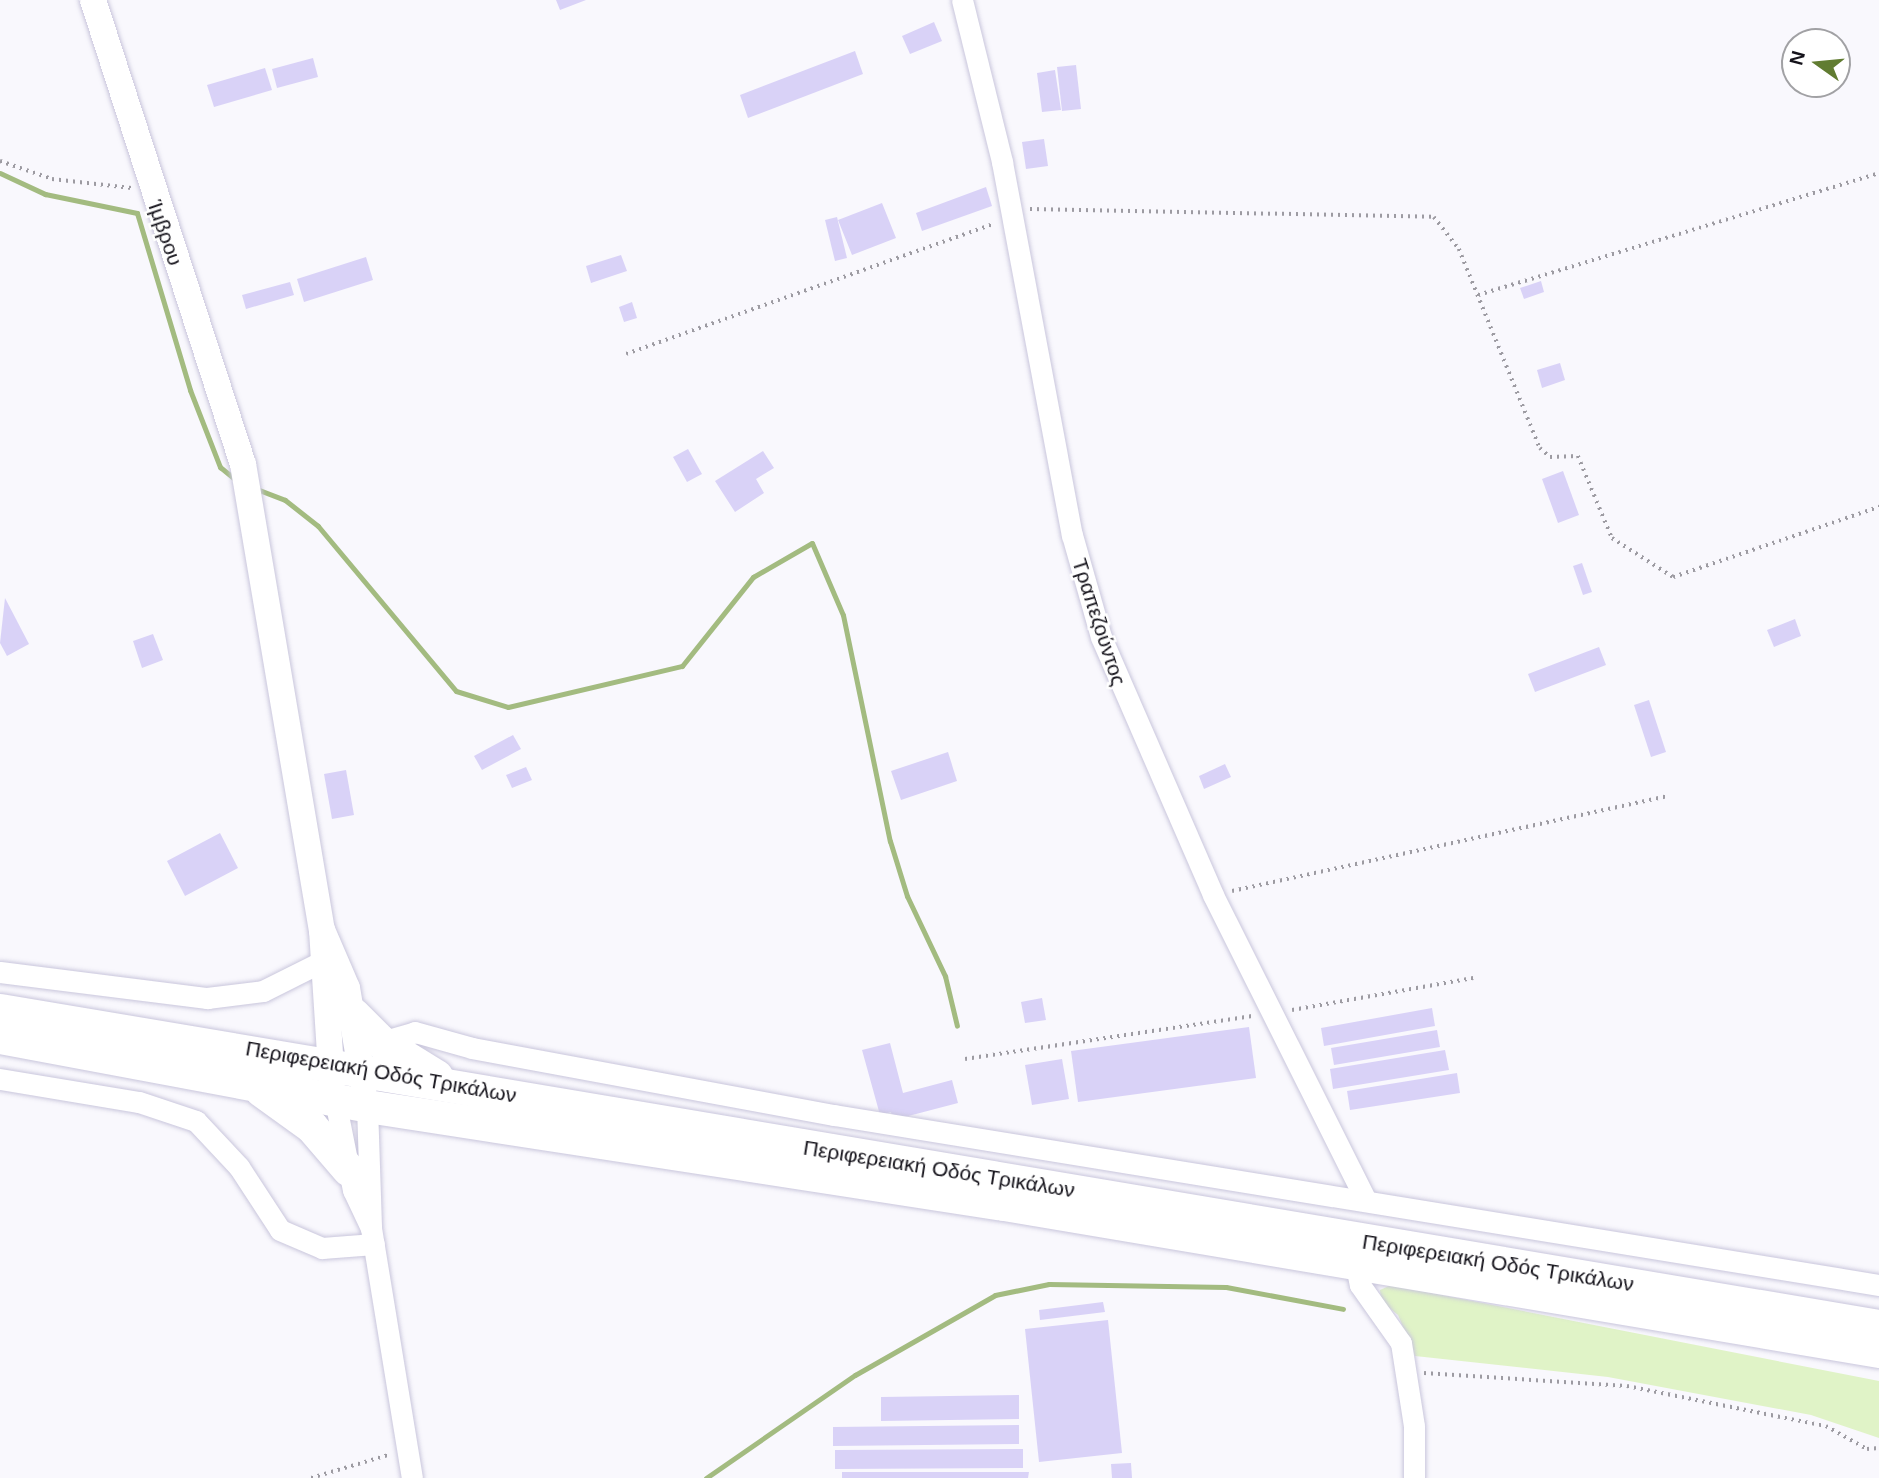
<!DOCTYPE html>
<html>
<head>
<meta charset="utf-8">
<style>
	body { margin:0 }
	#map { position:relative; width:1879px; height:1478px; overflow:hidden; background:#f9f8fd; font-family:Arial,sans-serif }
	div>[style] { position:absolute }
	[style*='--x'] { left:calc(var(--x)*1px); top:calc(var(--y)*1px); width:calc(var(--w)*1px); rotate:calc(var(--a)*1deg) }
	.green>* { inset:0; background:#e0f3c7 }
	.stream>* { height:5px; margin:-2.5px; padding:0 2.5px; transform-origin:2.5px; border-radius:2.5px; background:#a3bb80 }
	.building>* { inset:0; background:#d9d2f7 }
	.path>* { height:3.5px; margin-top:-1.75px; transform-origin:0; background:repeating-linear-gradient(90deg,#9d9ba2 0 2px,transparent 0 7px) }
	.roads { filter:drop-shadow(0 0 2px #c9c6dc) drop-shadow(0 0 2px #c9c6dc) }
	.minor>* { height:21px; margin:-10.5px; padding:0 10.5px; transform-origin:10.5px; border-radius:10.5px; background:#fff }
	.tertiary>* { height:26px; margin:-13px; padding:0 13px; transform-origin:13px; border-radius:13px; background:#fff }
	.primary>* { height:33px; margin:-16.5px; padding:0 16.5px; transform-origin:16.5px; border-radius:16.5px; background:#fff }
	span { translate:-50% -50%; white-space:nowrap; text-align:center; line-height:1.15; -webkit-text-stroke:5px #fff; paint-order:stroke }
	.street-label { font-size:21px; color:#15131b }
	.north { position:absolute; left:1781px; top:28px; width:70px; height:70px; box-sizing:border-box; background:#fff; border:2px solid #a1a1a4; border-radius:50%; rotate:285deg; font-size:19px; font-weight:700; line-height:28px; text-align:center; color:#15131b }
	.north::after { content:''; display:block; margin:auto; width:24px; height:32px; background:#617c31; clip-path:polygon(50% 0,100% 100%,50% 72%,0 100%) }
</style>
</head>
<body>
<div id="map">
	<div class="green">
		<i style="clip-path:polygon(1391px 1285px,1879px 1381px,1879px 1438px,1811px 1415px,1608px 1377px,1415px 1356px,1398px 1315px,1381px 1301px,1380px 1290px)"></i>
	</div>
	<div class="stream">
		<i style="--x:0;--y:173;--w:50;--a:25"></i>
		<i style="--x:45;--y:194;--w:94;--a:11.7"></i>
		<i style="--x:137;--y:213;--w:185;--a:73.3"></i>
		<i style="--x:190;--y:390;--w:83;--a:68.7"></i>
		<i style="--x:220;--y:467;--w:21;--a:39"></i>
		<i style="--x:254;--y:488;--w:33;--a:21"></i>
		<i style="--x:285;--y:500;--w:42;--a:38.2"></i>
		<i style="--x:318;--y:526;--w:215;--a:50.1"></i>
		<i style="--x:456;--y:691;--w:54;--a:17.1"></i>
		<i style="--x:508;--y:707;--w:179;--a:-13.3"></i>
		<i style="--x:682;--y:666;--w:114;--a:-51.4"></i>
		<i style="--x:753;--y:577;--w:68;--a:-30"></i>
		<i style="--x:812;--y:543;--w:78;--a:66.7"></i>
		<i style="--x:843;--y:615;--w:231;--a:78.3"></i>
		<i style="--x:890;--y:841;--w:58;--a:72.8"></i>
		<i style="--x:907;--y:896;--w:89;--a:64.6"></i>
		<i style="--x:945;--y:976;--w:51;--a:76.5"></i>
		<i style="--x:706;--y:1478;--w:181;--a:-34.7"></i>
		<i style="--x:855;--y:1375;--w:161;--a:-29.7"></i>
		<i style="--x:995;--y:1295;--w:55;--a:-11.5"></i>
		<i style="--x:1049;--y:1284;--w:177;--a:1"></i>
		<i style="--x:1226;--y:1287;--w:119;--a:10.6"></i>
	</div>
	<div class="building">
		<i style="clip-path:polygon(556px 0,586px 0,560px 10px)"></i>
		<i style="clip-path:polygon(934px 22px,942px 41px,910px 54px,902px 36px)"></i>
		<i style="clip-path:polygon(855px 51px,863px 74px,748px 118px,740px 95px)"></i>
		<i style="clip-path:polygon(313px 58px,318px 77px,277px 88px,272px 69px)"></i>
		<i style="clip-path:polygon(1076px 65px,1081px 109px,1062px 111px,1057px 67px)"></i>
		<i style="clip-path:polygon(265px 68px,272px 90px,214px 107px,207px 85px)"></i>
		<i style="clip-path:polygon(1055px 70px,1061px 110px,1042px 112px,1037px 73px)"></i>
		<i style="clip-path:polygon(1044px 139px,1048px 166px,1026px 169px,1022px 142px)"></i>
		<i style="clip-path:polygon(986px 187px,992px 206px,922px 231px,916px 213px)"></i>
		<i style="clip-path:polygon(882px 203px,896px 238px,852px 255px,838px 220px)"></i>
		<i style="clip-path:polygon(825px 220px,837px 217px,847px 258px,835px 261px)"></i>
		<i style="clip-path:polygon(621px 255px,627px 271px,591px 283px,586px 266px)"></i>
		<i style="clip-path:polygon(366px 257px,373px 280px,304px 302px,297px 279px)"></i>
		<i style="clip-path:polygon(1541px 281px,1544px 292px,1524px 299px,1520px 288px)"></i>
		<i style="clip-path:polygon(290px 282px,294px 295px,246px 309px,242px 295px)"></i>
		<i style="clip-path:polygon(632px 302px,637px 318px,624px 322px,619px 307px)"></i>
		<i style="clip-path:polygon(1560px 363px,1565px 380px,1542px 388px,1537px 370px)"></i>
		<i style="clip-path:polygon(688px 449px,702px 474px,687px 482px,673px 457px)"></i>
		<i style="clip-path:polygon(763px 451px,774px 468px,756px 479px,764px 493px,735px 512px,715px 481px)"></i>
		<i style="clip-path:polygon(1563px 471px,1579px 515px,1558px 523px,1542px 479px)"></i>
		<i style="clip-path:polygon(1582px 563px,1592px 592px,1583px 595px,1573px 566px)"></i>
		<i style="clip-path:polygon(5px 598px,29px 644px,7px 656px,0 643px)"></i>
		<i style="clip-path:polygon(1795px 619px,1801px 636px,1774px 647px,1767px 630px)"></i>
		<i style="clip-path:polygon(153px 634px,163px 660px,142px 668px,133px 641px)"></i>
		<i style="clip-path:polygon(1599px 647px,1606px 665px,1535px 692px,1528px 674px)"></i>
		<i style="clip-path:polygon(1649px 700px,1666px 752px,1651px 757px,1634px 705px)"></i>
		<i style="clip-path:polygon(513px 735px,521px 749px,482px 770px,474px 756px)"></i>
		<i style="clip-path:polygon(948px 752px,957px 781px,901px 800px,891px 771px)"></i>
		<i style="clip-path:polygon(1225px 764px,1231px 777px,1204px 789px,1199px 776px)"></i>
		<i style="clip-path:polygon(526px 767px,532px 780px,512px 788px,506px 775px)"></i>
		<i style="clip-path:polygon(346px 770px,354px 815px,332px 819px,324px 774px)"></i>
		<i style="clip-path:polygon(220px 833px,238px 868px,185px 896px,167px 861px)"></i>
		<i style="clip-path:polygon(1042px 998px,1046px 1020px,1025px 1023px,1021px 1002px)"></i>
		<i style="clip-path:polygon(1432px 1008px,1435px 1026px,1324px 1046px,1321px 1028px)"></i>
		<i style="clip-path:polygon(1249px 1027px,1256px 1078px,1078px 1102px,1071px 1051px)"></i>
		<i style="clip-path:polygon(1437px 1030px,1440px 1047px,1334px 1065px,1331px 1048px)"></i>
		<i style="clip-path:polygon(890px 1043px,903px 1093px,952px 1080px,958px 1103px,893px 1120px,891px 1112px,880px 1115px,862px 1050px)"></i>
		<i style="clip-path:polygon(1445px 1050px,1449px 1070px,1333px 1089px,1330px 1069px)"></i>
		<i style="clip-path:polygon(1062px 1059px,1069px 1099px,1032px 1105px,1025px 1065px)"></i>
		<i style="clip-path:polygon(1457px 1073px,1460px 1093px,1350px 1110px,1347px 1091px)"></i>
		<i style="clip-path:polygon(1103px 1302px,1105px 1312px,1040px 1320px,1039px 1310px)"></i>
		<i style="clip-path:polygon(1108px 1320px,1122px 1453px,1039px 1462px,1025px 1329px)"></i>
		<i style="clip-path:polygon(1019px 1395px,1019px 1419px,881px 1421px,881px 1397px)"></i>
		<i style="clip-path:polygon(1019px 1425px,1019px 1444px,833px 1446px,833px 1427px)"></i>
		<i style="clip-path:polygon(1023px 1449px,1023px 1468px,835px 1469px,835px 1450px)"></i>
		<i style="clip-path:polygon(1131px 1463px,1132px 1478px,1112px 1478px,1111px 1464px)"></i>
		<i style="clip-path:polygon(842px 1472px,1029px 1472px,1028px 1478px,842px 1478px)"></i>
	</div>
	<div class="path">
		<i style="--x:0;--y:161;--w:55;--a:19.1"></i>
		<i style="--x:52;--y:179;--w:80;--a:6.5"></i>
		<i style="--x:1030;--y:209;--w:404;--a:1.1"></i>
		<i style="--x:1434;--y:217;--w:41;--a:52"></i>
		<i style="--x:1459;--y:249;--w:215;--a:67.9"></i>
		<i style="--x:1540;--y:448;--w:13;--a:42"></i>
		<i style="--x:1550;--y:457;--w:28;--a:-2"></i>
		<i style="--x:1578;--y:456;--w:89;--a:67.5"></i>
		<i style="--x:1612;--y:538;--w:72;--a:32.6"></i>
		<i style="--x:1673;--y:577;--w:218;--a:-18.8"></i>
		<i style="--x:1478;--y:295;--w:419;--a:-16.9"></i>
		<i style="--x:626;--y:354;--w:390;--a:-19.5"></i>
		<i style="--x:1232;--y:891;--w:446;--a:-12.3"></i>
		<i style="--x:1292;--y:1010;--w:184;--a:-10"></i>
		<i style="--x:965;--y:1059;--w:292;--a:-8.5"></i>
		<i style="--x:1424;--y:1373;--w:203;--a:3.7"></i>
		<i style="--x:1627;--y:1386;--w:203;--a:11.4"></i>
		<i style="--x:1826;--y:1426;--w:47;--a:29.3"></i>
		<i style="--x:1867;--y:1449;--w:12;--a:-5"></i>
		<i style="--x:311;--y:1478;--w:80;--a:-16.6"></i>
	</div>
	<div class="roads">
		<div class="minor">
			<i style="--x:962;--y:0;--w:167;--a:76.1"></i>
			<i style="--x:1002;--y:162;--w:380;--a:79.4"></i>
			<i style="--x:1072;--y:535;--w:106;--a:74.1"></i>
			<i style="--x:1101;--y:637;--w:281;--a:66.5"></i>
			<i style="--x:1213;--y:895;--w:341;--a:63.4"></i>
			<i style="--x:0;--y:972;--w:209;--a:7.2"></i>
			<i style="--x:207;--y:998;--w:56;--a:-7.1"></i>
			<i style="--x:263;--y:991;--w:65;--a:-26.6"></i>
			<i style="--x:381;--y:1042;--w:35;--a:-16"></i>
			<i style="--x:415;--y:1032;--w:59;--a:15.7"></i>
			<i style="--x:472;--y:1048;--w:368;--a:10.5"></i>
			<i style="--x:834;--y:1115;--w:1059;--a:9.24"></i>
			<i style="--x:0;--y:1079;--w:141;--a:9.4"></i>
			<i style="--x:139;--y:1102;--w:60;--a:18.4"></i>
			<i style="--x:196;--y:1121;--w:63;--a:46.9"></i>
			<i style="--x:239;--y:1167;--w:75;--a:56.9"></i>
			<i style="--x:280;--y:1230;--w:46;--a:23.2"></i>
			<i style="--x:322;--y:1248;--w:52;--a:-4.4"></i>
			<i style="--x:335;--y:1100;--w:92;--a:78.7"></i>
			<i style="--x:353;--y:1190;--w:42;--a:64.7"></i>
			<i style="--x:367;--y:1106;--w:122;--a:88.1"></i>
			<i style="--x:371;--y:1228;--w:253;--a:80.7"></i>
			<i style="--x:1356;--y:1265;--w:20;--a:79"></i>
			<i style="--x:1360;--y:1285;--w:71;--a:54.7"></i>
			<i style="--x:1401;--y:1343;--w:84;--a:81.1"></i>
			<i style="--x:1414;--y:1426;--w:52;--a:90"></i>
		</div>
		<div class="tertiary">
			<i style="--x:93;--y:0;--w:488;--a:72.1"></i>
			<i style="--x:243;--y:464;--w:473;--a:80.4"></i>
			<i style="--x:322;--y:930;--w:153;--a:86.3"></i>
			<i style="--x:322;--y:930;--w:63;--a:66.7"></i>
			<i style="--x:347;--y:988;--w:100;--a:80.3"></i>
		</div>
		<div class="primary">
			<i style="--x:0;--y:1010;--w:1905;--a:9.55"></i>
			<i style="--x:353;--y:1014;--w:40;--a:45"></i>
			<i style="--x:381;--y:1042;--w:65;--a:31.7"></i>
			<i style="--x:0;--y:1037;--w:373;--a:10.6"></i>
			<i style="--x:367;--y:1106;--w:644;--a:8.75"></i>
			<i style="--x:1004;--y:1204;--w:887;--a:9.54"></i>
			<i style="--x:261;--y:1090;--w:62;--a:35.8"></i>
			<i style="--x:311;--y:1126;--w:57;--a:49.3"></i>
		</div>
	</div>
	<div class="street-label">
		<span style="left:165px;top:233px;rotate:71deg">Ίμβρου</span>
		<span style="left:1099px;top:622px;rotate:72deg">Τραπεζούντος</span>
		<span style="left:381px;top:1072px;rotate:10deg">Περιφερειακή Οδός Τρικάλων</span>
		<span style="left:939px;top:1169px;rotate:9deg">Περιφερειακή Οδός Τρικάλων</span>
		<span style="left:1498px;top:1263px;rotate:9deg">Περιφερειακή Οδός Τρικάλων</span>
	</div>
	<div class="north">N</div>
</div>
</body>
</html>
